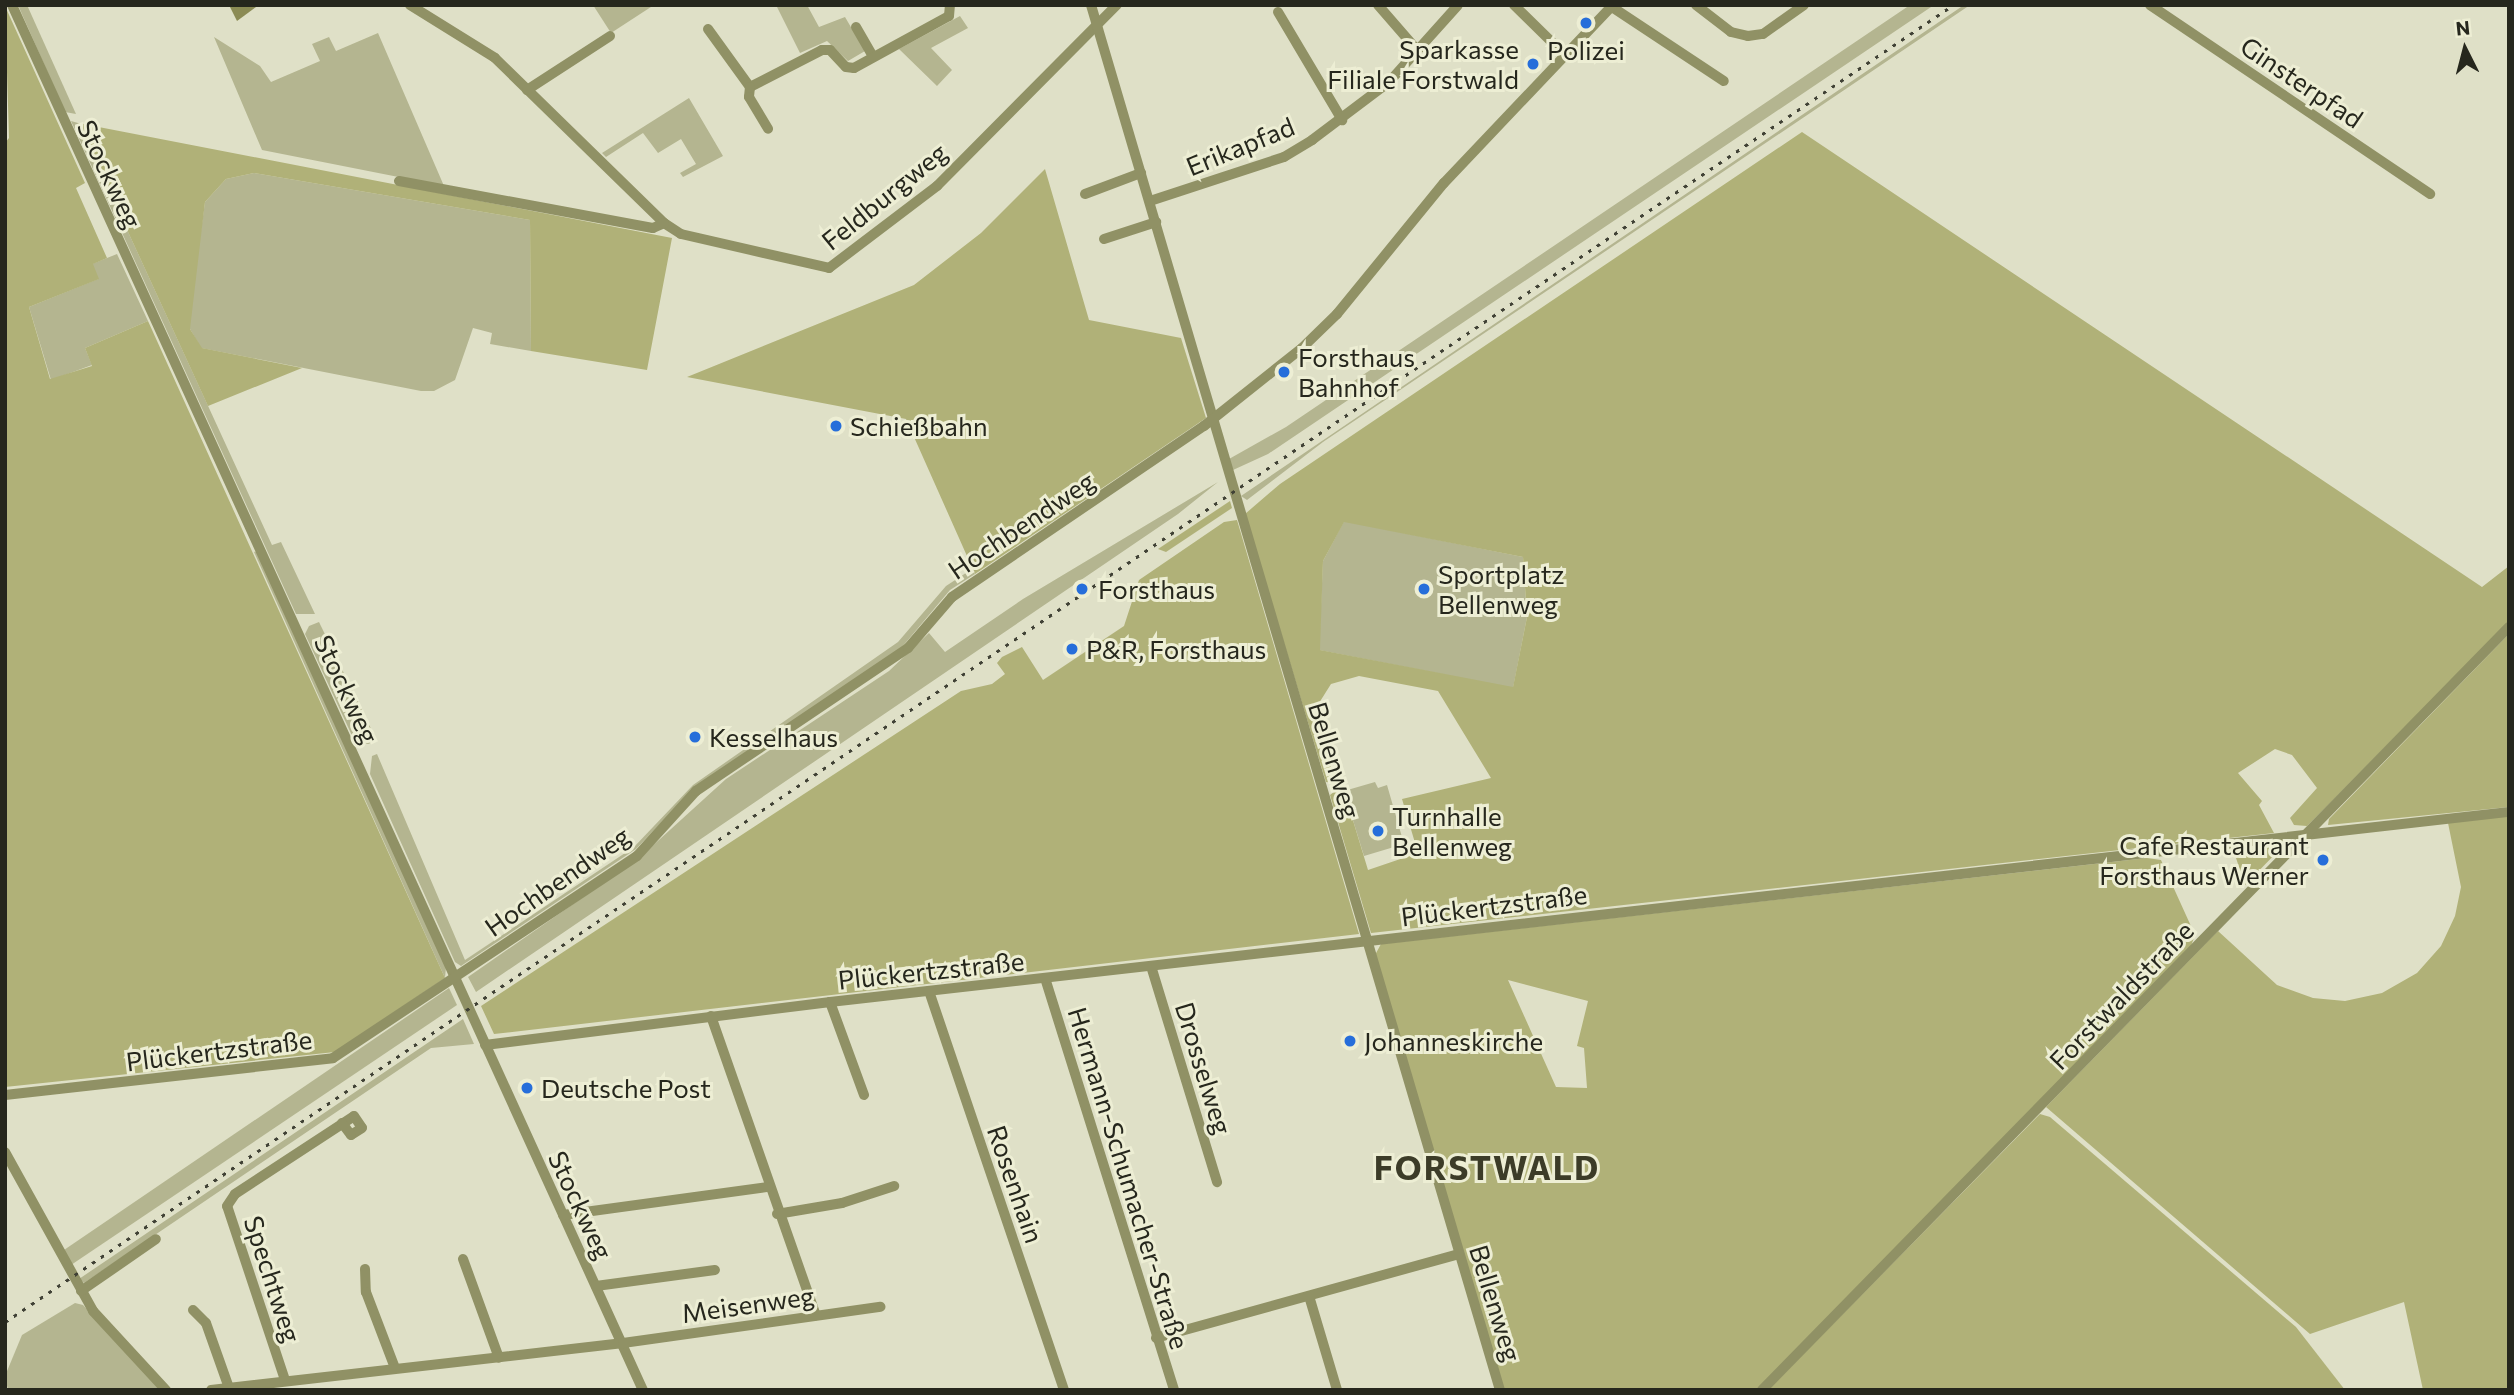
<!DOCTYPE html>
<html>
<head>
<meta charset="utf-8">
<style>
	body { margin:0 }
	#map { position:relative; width:2514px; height:1395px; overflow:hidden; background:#dfe0c7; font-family:Commissioner,sans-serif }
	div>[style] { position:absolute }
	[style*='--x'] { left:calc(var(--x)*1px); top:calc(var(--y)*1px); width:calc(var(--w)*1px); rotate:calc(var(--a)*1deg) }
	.green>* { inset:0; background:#b4b590 }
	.forest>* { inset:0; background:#b0b178 }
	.water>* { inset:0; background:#8b8b54 }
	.minor>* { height:10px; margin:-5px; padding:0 5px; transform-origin:5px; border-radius:5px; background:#909165 }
	.rail>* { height:2.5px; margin-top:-1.25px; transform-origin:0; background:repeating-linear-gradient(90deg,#404135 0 3.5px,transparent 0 10.5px) }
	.dots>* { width:19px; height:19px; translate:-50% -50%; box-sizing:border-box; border:4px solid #edeed4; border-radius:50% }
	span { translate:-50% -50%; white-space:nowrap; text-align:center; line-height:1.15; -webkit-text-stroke:6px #edeed4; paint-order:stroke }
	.poi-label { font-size:26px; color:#26271d }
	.right { translate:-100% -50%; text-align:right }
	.left { translate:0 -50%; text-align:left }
	.street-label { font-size:26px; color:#26271d }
	.district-label { font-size:33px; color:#3c3c28; font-weight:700; letter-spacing:2px }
	.frame { position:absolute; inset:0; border:7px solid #26271d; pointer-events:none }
	.north { position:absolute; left:2430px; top:14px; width:70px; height:70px; -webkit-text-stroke:5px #edeed4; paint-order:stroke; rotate:354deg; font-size:19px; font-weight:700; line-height:28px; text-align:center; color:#26271d }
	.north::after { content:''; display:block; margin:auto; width:24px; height:32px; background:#26271d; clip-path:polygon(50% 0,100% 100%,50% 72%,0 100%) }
</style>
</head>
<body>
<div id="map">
	<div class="green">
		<i style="clip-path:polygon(18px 5px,27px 5px,76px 114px,65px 112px)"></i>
		<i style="clip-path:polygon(593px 5px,654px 5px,611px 33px)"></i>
		<i style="clip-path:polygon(776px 5px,807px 5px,819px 27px,845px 17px,865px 51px,848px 61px,827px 41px,800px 53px)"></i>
		<i style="clip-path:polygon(1910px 5px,1934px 5px,1268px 454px,1233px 470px,1229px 459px,1286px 427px)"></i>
		<i style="clip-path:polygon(1964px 5px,1970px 5px,1323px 442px,1247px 500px,1241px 496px)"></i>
		<i style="clip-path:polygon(960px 16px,968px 28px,931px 48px,952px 70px,937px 86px,899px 49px)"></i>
		<i style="clip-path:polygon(378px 33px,444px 186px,262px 150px,214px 37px,260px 66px,271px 82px,320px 61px,312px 44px,329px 37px,336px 51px)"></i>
		<i style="clip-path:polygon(689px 98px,723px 156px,683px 177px,680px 173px,696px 164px,681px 139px,658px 153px,643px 133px,606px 157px,602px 153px)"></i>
		<i style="clip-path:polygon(71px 121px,78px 123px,272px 545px,281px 542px,315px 614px,296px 614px)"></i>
		<i style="clip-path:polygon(254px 173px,530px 220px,531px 351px,490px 344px,492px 333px,473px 328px,455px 380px,434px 391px,421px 391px,201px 348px,190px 329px,189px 315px,205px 202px,226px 179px)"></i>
		<i style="clip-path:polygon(117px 254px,148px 321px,85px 348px,92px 365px,51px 380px,29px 307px,98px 279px,92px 264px)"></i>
		<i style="clip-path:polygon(1218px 482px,1178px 514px,476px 992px,468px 977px,638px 859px,726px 779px,889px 671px,929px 633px,945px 652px,1023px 599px)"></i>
		<i style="clip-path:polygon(1344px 521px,1523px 557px,1527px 617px,1513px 688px,1319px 650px,1323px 561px)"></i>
		<i style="clip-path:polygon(257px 551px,446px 967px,445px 978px,254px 552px)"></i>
		<i style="clip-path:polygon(972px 569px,975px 574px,950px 590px,902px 647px,694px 788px,636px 849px,461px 966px,455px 962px,370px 774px,372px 756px,377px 754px,465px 960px,634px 847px,693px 785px,898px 642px,946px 586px)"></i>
		<i style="clip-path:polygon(319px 622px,377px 741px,368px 744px,354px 740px,305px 634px,309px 626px)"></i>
		<i style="clip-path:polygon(1375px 782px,1378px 788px,1387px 785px,1404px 844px,1364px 856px,1344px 791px)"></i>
		<i style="clip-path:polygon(449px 988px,457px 1005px,71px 1265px,64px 1250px)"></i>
		<i style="clip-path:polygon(463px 1019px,474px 1044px,431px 1048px,84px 1283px,79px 1279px)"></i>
		<i style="clip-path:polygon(75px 1303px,83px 1305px,160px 1390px,8px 1390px,5px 1376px,22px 1335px)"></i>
	</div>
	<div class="forest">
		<i style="clip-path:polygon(5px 6px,85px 183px,76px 188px,107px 258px,93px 264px,99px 279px,29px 307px,50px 379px,92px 366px,85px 348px,148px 321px,445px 978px,335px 1052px,5px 1087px,5px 143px,9px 138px)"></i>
		<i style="clip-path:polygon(78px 123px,672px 238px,647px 370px,531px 351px,530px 220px,254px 173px,226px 179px,205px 202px,190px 329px,202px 348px,302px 368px,208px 406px)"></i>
		<i style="clip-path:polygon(evenodd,1802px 132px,2482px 587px,2509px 566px,2509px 622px,2307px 826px,2294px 825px,2290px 818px,2317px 788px,2292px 755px,2275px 749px,2238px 773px,2262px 801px,2259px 805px,2274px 833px,1371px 933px,1330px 795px,1338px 789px,1343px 805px,1348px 804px,1368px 870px,1418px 853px,1402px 799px,1491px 778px,1438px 691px,1359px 676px,1331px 684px,1314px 711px,1336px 783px,1326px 782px,1245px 514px,1280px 484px,1802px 132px,1344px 522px,1523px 557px,1527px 617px,1513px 687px,1320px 650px,1323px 561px,1344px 522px)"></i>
		<i style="clip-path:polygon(1045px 169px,1089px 320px,1181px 338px,1206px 418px,975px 574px,906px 419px,687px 377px,914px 285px,981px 233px)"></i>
		<i style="clip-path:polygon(1230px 501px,1232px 508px,1166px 552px,1158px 549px)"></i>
		<i style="clip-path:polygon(1237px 520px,1359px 934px,494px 1034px,481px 1006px,961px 691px,992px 684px,1005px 674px,997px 663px,1002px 657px,1022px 647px,1043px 680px,1124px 626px,1139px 580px,1224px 522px)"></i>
		<i style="clip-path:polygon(2509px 634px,2509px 807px,2328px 825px,2329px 819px)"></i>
		<i style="clip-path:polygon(2509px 816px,2509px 1390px,2423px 1390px,2404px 1302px,2310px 1334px,2046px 1107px,2218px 931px,2277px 985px,2313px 998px,2345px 1001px,2382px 993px,2417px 973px,2441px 946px,2455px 916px,2461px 887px,2448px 823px)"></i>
		<i style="clip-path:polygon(2283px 846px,2245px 885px,2234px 852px)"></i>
		<i style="clip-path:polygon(evenodd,2147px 858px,2161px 860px,2195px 935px,2191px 946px,1757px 1390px,1504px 1390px,1375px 955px,1381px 944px,2147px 858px,1508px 980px,1588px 1001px,1577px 1046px,1584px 1048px,1587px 1088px,1556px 1087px,1508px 980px)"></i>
		<i style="clip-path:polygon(2040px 1114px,2050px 1117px,2296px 1327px,2345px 1390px,1768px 1390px)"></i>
	</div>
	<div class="water">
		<i style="clip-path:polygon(229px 5px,255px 5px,256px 7px,237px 21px)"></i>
	</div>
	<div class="minor">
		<i style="--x:12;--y:5;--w:1522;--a:65.51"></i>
		<i style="--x:410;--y:5;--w:100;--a:31.9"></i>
		<i style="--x:495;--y:58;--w:236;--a:44.3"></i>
		<i style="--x:664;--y:223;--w:20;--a:33"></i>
		<i style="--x:681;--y:234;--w:152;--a:12.9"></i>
		<i style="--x:829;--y:268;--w:136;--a:-37.2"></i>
		<i style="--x:937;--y:186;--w:255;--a:-45.2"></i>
		<i style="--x:1091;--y:5;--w:1444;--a:73.55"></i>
		<i style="--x:1378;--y:5;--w:60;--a:49.1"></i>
		<i style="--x:1514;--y:5;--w:73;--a:44.4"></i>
		<i style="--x:1696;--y:5;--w:44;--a:37.6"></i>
		<i style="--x:1731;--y:32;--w:17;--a:13"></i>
		<i style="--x:1748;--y:36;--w:15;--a:-8"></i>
		<i style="--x:1763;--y:34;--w:50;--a:-35.3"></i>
		<i style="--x:2150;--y:5;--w:338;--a:34"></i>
		<i style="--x:1612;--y:7;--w:134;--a:33.5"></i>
		<i style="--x:1278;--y:12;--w:126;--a:59.3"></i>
		<i style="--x:856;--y:27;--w:34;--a:60"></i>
		<i style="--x:708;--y:29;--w:72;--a:54.1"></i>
		<i style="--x:750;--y:87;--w:81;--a:-27.2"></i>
		<i style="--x:822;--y:50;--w:8;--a:0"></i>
		<i style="--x:830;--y:50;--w:23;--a:47"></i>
		<i style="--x:846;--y:67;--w:8;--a:7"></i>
		<i style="--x:854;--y:68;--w:108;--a:-28.7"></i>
		<i style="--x:949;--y:16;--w:11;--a:-85"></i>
		<i style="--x:750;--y:87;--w:10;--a:96"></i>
		<i style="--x:749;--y:97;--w:37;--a:59"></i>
		<i style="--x:527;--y:90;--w:99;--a:-33"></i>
		<i style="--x:399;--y:181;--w:258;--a:10.5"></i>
		<i style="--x:653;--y:228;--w:12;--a:-24"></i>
		<i style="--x:1085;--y:194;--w:60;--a:-20.6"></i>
		<i style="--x:1150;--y:201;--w:141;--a:-18.2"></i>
		<i style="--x:1284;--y:157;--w:33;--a:-31"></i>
		<i style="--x:1312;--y:140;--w:96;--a:-37"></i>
		<i style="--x:1389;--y:82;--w:103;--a:-48.1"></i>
		<i style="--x:1104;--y:239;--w:55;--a:-18.1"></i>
		<i style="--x:1151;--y:966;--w:226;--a:73"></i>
		<i style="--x:1045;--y:978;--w:432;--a:72.6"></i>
		<i style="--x:929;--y:991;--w:421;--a:71.3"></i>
		<i style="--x:830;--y:1002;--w:99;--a:69.9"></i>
		<i style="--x:711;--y:1016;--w:317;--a:70.7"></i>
		<i style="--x:485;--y:1045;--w:348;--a:-7.1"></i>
		<i style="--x:830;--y:1002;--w:1690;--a:-6.46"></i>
		<i style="--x:5;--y:1095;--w:330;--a:-6.4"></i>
		<i style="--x:333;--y:1058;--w:365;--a:-33.6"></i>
		<i style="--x:637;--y:856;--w:88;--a:-47.8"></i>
		<i style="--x:696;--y:791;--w:256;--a:-34"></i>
		<i style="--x:908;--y:648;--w:67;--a:-49.2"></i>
		<i style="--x:952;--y:597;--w:305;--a:-34.2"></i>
		<i style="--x:1204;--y:426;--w:125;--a:-38.5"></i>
		<i style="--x:1302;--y:348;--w:49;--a:-44.2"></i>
		<i style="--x:1337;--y:314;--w:169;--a:-50.8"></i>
		<i style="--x:1444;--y:183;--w:245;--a:-46.5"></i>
		<i style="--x:5;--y:1152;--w:182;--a:61"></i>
		<i style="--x:93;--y:1311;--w:108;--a:47.3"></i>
		<i style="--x:777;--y:1214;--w:66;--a:-9.6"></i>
		<i style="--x:842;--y:1203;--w:55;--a:-18.1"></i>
		<i style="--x:563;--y:1215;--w:207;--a:-7.8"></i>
		<i style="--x:463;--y:1259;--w:105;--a:70"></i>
		<i style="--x:365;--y:1269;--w:23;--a:88"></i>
		<i style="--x:366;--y:1292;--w:81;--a:69.1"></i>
		<i style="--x:596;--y:1286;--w:120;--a:-7.7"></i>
		<i style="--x:81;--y:1291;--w:91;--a:-34.7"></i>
		<i style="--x:1309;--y:1296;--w:98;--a:73.4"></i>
		<i style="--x:193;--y:1310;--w:18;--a:45"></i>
		<i style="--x:206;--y:1323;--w:69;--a:70.5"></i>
		<i style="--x:1156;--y:1338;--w:314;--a:-15.5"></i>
		<i style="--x:285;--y:1380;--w:183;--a:-108.4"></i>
		<i style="--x:227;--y:1206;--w:14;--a:-56"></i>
		<i style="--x:235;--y:1194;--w:142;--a:-33.2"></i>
		<i style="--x:354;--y:1116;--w:14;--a:56"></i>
		<i style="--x:362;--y:1128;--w:13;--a:148"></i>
		<i style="--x:351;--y:1135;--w:15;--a:-127"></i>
		<i style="--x:211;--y:1390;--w:415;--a:-6.5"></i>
		<i style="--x:623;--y:1343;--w:260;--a:-8"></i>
		<i style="--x:1762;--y:1390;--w:1068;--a:-45.61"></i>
	</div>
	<div class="rail">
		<i style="--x:5;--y:1322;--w:2351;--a:-34.06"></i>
	</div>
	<div class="dots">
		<i style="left:1586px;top:23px;background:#266eda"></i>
		<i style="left:1533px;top:64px;background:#266eda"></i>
		<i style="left:1284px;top:372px;background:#266eda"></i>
		<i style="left:836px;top:426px;background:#266eda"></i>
		<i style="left:1082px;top:589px;background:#266eda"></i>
		<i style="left:1424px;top:589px;background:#266eda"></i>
		<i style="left:1072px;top:649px;background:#266eda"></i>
		<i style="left:695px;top:737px;background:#266eda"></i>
		<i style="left:1378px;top:831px;background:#266eda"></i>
		<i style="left:2323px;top:860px;background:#266eda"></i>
		<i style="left:1350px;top:1041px;background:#266eda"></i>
		<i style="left:527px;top:1088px;background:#266eda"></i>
	</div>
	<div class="poi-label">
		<span class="right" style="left:1519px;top:64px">Sparkasse<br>Filiale Forstwald</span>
		<span style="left:1586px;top:50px">Polizei</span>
		<span class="left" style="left:1298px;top:372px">Forsthaus<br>Bahnhof</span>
		<span class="left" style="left:850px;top:426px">Schießbahn</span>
		<span class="left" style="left:1438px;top:589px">Sportplatz<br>Bellenweg</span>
		<span class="left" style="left:1098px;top:589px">Forsthaus</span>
		<span class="left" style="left:1086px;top:649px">P&amp;R, Forsthaus</span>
		<span class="left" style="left:709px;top:737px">Kesselhaus</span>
		<span class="left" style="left:1392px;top:831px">Turnhalle<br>Bellenweg</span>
		<span class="right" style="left:2309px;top:860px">Cafe Restaurant<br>Forsthaus Werner</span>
		<span class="left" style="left:1364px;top:1041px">Johanneskirche</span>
		<span class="left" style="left:541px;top:1088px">Deutsche Post</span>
	</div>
	<div class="street-label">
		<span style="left:2302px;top:82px;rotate:34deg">Ginsterpfad</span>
		<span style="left:1240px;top:146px;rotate:-22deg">Erikapfad</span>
		<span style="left:110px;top:174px;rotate:65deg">Stockweg</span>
		<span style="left:884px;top:196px;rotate:-39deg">Feldburgweg</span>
		<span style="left:1021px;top:525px;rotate:-34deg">Hochbendweg</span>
		<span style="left:347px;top:689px;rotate:65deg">Stockweg</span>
		<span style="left:1335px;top:760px;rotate:73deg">Bellenweg</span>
		<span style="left:557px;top:881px;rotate:-35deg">Hochbendweg</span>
		<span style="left:1494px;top:905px;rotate:-7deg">Plückertzstraße</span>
		<span style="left:931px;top:970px;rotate:-6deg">Plückertzstraße</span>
		<span style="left:2121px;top:995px;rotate:-46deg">Forstwaldstraße</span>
		<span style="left:219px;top:1050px;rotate:-7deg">Plückertzstraße</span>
		<span style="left:1204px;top:1068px;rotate:73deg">Drosselweg</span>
		<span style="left:1129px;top:1178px;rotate:73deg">Hermann-Schumacher-Straße</span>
		<span style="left:1016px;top:1184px;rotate:71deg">Rosenhain</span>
		<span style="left:581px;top:1205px;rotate:65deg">Stockweg</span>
		<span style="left:273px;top:1279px;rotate:72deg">Spechtweg</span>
		<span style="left:1496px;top:1303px;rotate:73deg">Bellenweg</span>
		<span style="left:748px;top:1304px;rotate:-8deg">Meisenweg</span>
	</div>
	<div class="district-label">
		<span style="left:1487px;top:1167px">FORSTWALD</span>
	</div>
	<div class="frame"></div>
	<div class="north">N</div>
</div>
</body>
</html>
